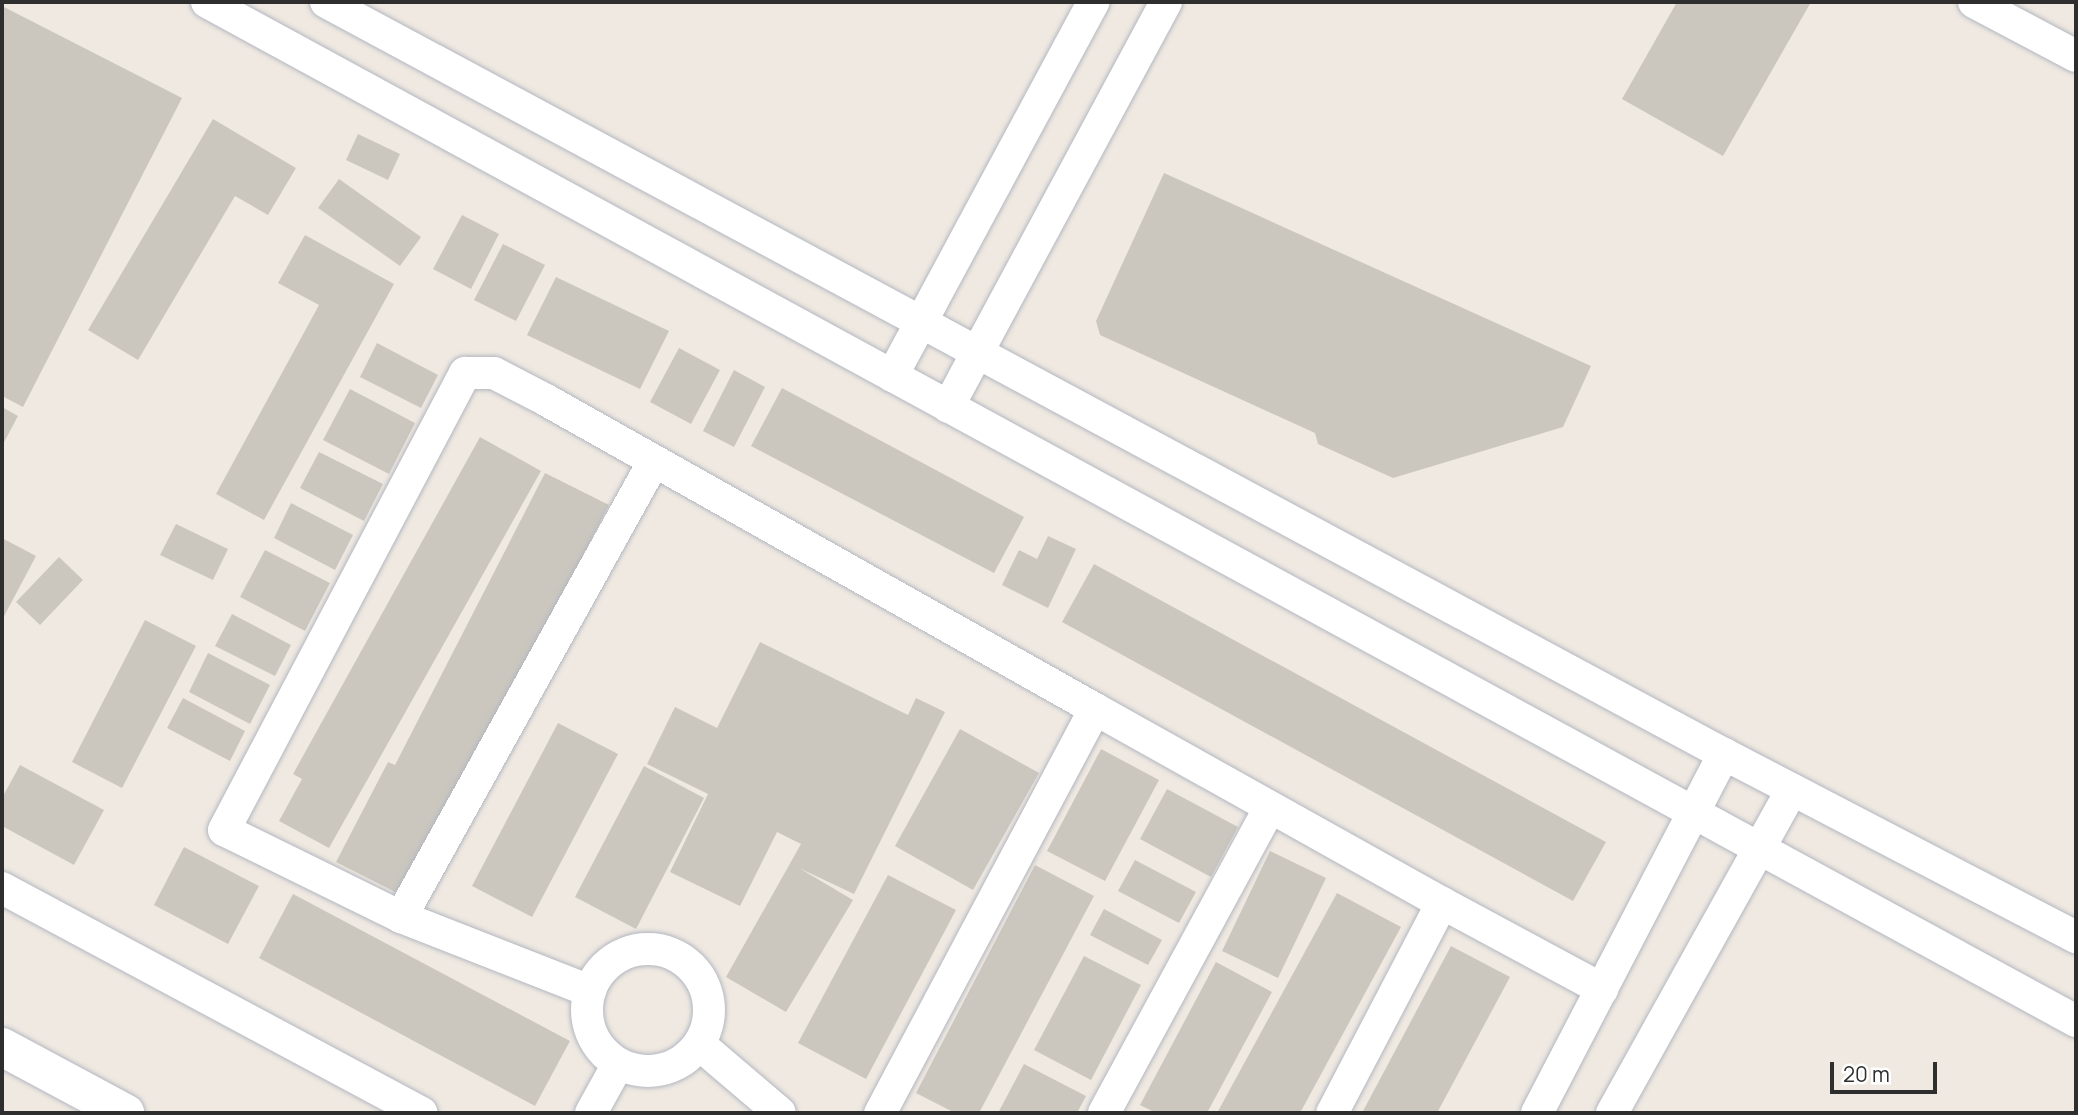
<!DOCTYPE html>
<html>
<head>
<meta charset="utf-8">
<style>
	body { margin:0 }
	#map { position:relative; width:2078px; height:1115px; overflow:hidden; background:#efe9e1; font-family:Manrope,sans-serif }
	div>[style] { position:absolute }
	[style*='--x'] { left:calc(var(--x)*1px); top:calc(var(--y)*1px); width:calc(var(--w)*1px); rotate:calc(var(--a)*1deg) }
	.building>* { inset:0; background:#cbc7bf }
	.roads { filter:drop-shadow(0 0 2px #b4b7c1) drop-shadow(0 0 2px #b4b7c1) }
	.minor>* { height:32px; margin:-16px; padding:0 16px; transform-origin:16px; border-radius:16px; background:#fff }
	.minor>.ring { margin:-16px; padding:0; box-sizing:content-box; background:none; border:32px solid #fff; border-radius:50% }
	.tertiary>* { height:38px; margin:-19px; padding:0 19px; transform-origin:19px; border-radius:19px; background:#fff }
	span { translate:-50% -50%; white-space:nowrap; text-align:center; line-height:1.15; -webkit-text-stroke:6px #fff; paint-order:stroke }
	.frame { position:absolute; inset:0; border:4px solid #2e2e2e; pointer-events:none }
	.scale { position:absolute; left:1830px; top:1062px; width:107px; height:32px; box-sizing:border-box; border:4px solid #2e2e2e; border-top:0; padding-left:9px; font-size:21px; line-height:24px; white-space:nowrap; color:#2e2e2e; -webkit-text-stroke:5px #fff; paint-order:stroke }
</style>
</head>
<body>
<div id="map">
	<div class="building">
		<i style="clip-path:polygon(1677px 2px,1811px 2px,1723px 156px,1622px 99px)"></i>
		<i style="clip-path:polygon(2px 6px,182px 98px,23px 407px,2px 396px)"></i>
		<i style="clip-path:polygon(213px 119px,296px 168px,268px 215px,235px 196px,138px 360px,88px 330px)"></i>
		<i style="clip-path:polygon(358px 134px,400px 154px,388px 180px,346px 160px)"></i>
		<i style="clip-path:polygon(1164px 173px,1591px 366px,1563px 427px,1393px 478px,1318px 444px,1315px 433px,1100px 335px,1096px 321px)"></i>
		<i style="clip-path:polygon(339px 179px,421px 237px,400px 266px,318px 208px)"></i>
		<i style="clip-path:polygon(462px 215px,499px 234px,471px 289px,433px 269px)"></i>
		<i style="clip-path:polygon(305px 235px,394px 284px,264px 520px,216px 494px,319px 305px,278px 283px)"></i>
		<i style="clip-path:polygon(503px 244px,545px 265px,516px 321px,474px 300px)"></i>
		<i style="clip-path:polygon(556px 277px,669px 331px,640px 389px,527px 335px)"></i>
		<i style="clip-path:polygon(377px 343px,438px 375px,421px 408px,360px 377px)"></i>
		<i style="clip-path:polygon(679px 348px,720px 370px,691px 424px,650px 402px)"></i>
		<i style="clip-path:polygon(734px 370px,765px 387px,734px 447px,703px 431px)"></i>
		<i style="clip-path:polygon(782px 388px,1024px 517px,994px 573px,751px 446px)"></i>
		<i style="clip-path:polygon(350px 389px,415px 423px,389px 474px,323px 440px)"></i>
		<i style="clip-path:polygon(2px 407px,18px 416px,2px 446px)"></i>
		<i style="clip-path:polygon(480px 437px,541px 471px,329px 848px,279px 821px,302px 779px,293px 774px)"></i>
		<i style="clip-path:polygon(319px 452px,383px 484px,364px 521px,300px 488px)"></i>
		<i style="clip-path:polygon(545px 473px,609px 505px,407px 898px,336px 862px,388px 762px,395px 765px)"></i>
		<i style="clip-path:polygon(291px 503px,353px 535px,335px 570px,274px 538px)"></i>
		<i style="clip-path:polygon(176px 524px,228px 549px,213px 580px,160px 555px)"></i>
		<i style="clip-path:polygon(1048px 536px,1076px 549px,1048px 608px,1002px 585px,1019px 550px,1037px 559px)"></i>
		<i style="clip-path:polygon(2px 538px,36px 556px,2px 620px)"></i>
		<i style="clip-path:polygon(265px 550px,330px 583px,305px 631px,240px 597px)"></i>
		<i style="clip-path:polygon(59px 557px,83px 580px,40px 625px,16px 602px)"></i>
		<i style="clip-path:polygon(1094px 564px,1606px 842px,1573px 901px,1062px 622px)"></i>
		<i style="clip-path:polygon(232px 614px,291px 645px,275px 676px,215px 646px)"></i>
		<i style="clip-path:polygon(145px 620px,196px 646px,122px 788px,72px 762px)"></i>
		<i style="clip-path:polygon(760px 642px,908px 715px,916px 698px,945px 712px,854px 894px,799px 868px,853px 900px,786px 1012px,726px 977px,801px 844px,777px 832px,740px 906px,670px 872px,708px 794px,647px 764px,675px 707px,717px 728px)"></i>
		<i style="clip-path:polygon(208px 653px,270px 685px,250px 724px,189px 692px)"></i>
		<i style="clip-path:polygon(183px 698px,245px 731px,230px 761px,167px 728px)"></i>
		<i style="clip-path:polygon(558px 723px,618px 754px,532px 917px,472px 886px)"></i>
		<i style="clip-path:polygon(960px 729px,1039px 773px,973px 890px,895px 846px)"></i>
		<i style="clip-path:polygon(1101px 749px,1159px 780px,1105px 881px,1047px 851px)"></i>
		<i style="clip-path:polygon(20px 765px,104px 810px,74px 865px,2px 826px,2px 798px)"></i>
		<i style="clip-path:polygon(644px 766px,704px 798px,636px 929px,575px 897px)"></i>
		<i style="clip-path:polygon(1167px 789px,1238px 827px,1211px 877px,1140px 839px)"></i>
		<i style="clip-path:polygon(184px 847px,259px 886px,228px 944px,154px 905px)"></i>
		<i style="clip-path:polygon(1270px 851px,1326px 878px,1278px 978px,1222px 951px)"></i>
		<i style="clip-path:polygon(1135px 860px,1196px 892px,1179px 923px,1118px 891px)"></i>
		<i style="clip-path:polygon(1035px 865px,1094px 896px,979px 1113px,955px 1113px,916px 1093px)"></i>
		<i style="clip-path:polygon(888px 875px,956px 910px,866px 1079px,798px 1043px)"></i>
		<i style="clip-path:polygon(1337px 893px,1401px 927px,1300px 1113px,1217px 1113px)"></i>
		<i style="clip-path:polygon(293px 894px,570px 1041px,535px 1106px,259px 958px)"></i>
		<i style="clip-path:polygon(1104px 909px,1162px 940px,1148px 965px,1090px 935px)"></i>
		<i style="clip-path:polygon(1451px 946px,1510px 977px,1437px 1113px,1362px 1113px)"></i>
		<i style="clip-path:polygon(1084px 956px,1141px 985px,1091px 1080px,1034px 1050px)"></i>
		<i style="clip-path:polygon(1216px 962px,1272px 992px,1207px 1113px,1156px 1113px,1140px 1105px)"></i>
		<i style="clip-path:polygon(1024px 1064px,1086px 1096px,1077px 1113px,998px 1113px)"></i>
	</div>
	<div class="roads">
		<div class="minor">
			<i style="--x:207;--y:2;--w:2129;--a:28.6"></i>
			<i style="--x:326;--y:2;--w:1587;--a:28.28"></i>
			<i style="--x:1724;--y:754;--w:397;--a:27.5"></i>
			<i style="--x:1974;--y:2;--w:115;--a:27.9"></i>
			<i style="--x:892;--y:376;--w:425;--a:-61.7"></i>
			<i style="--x:948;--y:407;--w:460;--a:-61.7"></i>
			<i style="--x:1095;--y:709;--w:398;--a:29.2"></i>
			<i style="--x:1442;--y:903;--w:237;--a:117.6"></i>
			<i style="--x:2;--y:888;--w:476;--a:28.2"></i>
			<i style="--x:1442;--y:903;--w:182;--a:28.3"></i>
			<i style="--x:401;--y:917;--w:521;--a:-60.98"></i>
			<i class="ring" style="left:587px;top:949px;width:90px;height:90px"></i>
			<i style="--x:590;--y:991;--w:203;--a:-158.6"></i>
			<i style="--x:401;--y:917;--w:197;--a:-153.8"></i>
			<i style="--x:224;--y:830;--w:517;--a:-62.19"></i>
			<i style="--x:465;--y:373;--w:29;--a:0"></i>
			<i style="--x:494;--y:373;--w:59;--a:27.4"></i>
			<i style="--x:546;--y:400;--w:630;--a:29.37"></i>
			<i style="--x:1095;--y:709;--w:458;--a:118"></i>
			<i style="--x:699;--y:1044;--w:106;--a:40.4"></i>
			<i style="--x:591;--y:1113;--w:56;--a:-61.1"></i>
			<i style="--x:1104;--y:1113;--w:346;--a:-61.5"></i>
			<i style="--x:1537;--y:1113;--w:405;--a:-62.5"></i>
			<i style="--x:1612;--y:1113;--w:370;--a:-60.9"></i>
		</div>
		<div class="tertiary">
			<i style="--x:2;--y:1047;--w:140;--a:28.2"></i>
		</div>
	</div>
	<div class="frame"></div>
	<div class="scale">20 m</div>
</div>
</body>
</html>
